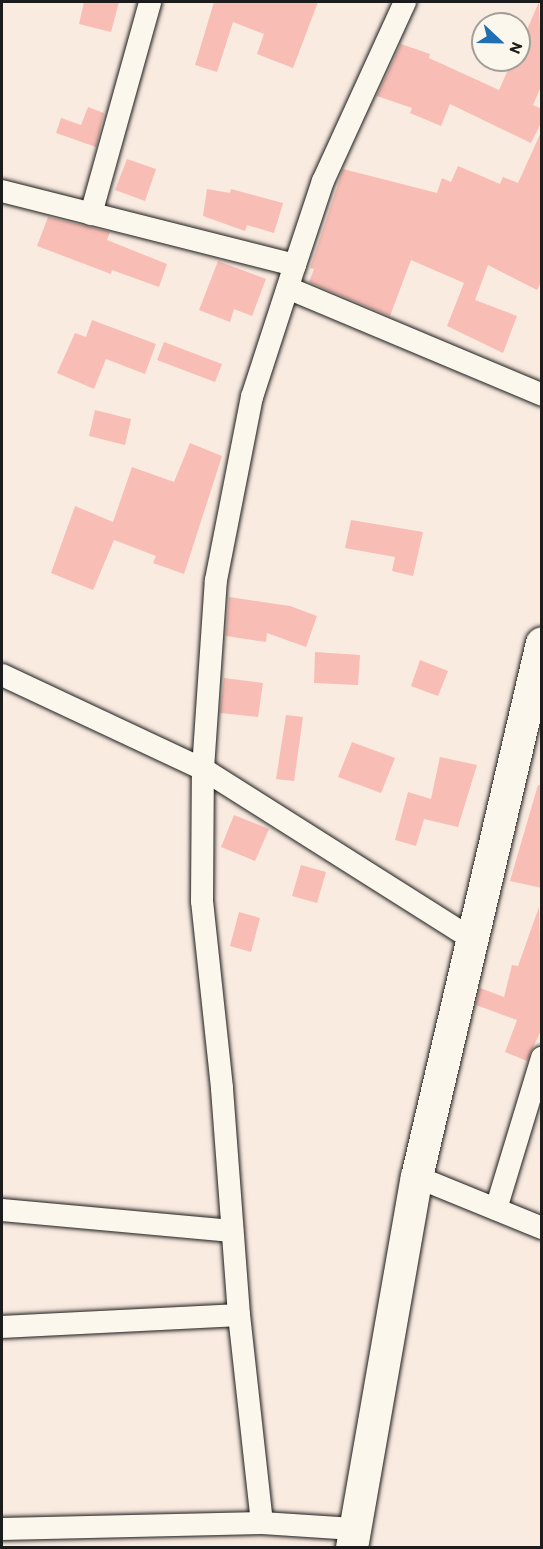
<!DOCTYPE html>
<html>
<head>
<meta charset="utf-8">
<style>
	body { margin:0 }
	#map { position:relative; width:543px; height:1549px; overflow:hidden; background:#faebe1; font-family:Itim,sans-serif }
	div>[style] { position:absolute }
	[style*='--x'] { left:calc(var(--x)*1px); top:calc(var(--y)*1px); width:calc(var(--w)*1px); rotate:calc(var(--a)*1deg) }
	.building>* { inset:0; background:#f8bdb5 }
	.roads { filter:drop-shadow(0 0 2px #1c1c1c) drop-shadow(0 0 2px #1c1c1c) }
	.street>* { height:22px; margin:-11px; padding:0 11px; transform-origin:11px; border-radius:11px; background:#fbf7ec }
	.secondary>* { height:32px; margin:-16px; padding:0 16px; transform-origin:16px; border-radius:16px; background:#fbf7ec }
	span { translate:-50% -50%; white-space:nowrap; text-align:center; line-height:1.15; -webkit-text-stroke:6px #fbf7ec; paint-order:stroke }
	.frame { position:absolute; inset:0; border:3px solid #1c1c1c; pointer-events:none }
	.north { position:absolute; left:471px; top:12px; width:60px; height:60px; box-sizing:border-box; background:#fbf7ec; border:2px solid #a29f99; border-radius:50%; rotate:112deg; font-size:16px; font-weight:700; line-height:24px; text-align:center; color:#1c1c1c }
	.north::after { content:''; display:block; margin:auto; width:21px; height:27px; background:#1f6fb2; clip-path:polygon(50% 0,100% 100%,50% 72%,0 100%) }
</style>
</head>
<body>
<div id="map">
	<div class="building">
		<i style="clip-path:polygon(84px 2px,119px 2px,111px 32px,79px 24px)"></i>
		<i style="clip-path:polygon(214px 2px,318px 2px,293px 68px,257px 54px,264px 34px,233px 22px,217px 72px,195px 65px)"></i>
		<i style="clip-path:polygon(539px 2px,542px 84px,533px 105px,542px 109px,542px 121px,531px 143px,450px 104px,441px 126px,410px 113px,412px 108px,377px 96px,401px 44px,430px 54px,429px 58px,499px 90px,511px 63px,519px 60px,519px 48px)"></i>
		<i style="clip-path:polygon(88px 107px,104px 113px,96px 147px,56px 133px,61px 118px,81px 125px)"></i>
		<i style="clip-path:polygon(542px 130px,542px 280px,537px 290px,488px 265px,475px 300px,517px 316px,503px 353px,447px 326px,464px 283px,411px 260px,390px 316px,309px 282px,314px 269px,310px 268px,343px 169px,437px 193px,442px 178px,451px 182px,458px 166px,500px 184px,503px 177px,518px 183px)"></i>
		<i style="clip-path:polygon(127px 159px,156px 169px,145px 201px,115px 190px)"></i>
		<i style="clip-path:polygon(207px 189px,230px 193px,231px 189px,283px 203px,274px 233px,247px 225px,245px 231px,203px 216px)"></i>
		<i style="clip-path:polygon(48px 217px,110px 232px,107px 240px,167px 264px,159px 287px,112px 270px,111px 274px,37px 246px)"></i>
		<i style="clip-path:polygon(218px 261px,266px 279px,252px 316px,234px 309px,230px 322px,199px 310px)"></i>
		<i style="clip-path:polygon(92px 320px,156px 344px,145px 374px,106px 359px,94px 389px,57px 373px,75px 333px,86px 337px)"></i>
		<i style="clip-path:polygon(164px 342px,222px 364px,215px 382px,157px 360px)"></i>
		<i style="clip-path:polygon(95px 410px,131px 419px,125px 445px,89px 436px)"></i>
		<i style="clip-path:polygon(190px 443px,222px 456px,184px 574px,153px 563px,156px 556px,114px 540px,93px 590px,51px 573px,75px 506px,113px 522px,132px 467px,174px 482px)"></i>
		<i style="clip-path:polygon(351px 520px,423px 532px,413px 576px,392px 571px,395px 557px,345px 548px)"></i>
		<i style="clip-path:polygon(229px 597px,290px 606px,317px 616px,306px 647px,267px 633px,266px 642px,226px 636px)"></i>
		<i style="clip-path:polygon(315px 652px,360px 655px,358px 685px,314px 683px)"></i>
		<i style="clip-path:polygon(420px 660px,448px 671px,438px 696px,411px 686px)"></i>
		<i style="clip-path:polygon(224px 678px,263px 683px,258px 717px,220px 713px)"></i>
		<i style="clip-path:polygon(286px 715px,303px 717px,294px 781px,276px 779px)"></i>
		<i style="clip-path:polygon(352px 742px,395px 758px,381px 793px,338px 777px)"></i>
		<i style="clip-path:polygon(440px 757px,477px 765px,458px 827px,424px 819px,416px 846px,395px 840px,408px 792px,431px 799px)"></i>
		<i style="clip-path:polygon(538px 785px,542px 785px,542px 888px,510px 881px)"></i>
		<i style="clip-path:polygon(234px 815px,269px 829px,255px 861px,221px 847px)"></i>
		<i style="clip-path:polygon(301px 865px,326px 872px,317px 903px,292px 896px)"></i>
		<i style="clip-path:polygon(539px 907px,542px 1028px,527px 1061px,505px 1052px,517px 1020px,476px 1005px,480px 988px,504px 997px,512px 965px,518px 966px)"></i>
		<i style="clip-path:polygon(239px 912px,260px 918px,251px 952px,230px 946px)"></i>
	</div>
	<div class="roads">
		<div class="street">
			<i style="--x:2;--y:191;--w:302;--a:14.2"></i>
			<i style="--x:91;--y:214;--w:220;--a:-74.4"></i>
			<i style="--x:288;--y:288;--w:276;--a:22.8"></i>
			<i style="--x:2;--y:675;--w:222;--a:25.1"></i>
			<i style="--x:203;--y:769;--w:318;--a:32.3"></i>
			<i style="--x:417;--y:1177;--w:135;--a:22.2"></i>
			<i style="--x:496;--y:1209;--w:158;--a:-73.1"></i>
			<i style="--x:2;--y:1210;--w:231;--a:5.2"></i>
			<i style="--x:2;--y:1327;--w:237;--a:-2.9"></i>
			<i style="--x:262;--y:1523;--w:209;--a:-96.3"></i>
			<i style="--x:239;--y:1315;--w:228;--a:-94.3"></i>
			<i style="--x:222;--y:1088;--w:188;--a:-96.1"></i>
			<i style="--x:202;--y:901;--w:132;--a:-89.6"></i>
			<i style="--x:203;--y:769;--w:189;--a:-86.1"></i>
			<i style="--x:216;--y:580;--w:187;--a:-78.9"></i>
			<i style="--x:252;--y:397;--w:139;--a:-72"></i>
			<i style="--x:295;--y:265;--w:89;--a:-71.6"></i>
			<i style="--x:323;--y:181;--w:197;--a:-65.4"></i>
			<i style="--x:2;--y:1529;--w:260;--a:-1.3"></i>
			<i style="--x:262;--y:1523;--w:92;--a:3.7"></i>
		</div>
		<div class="secondary">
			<i style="--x:352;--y:1548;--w:377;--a:-80.1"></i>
			<i style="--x:417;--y:1177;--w:548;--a:-76.83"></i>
		</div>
	</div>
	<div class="frame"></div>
	<div class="north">N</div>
</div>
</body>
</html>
